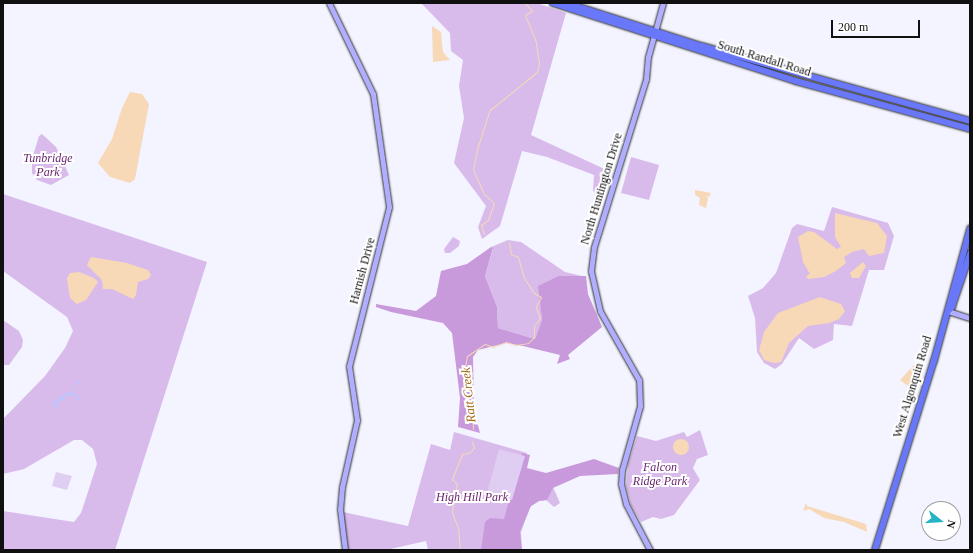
<!DOCTYPE html>
<html>
<head>
<meta charset="utf-8">
<style>
	body { margin:0 }
	#map { position:relative; width:973px; height:553px; overflow:hidden; background:#f3f4ff; font-family:"Times New Roman",serif }
	div>[style] { position:absolute }
	[style*='--x'] { left:calc(var(--x)*1px); top:calc(var(--y)*1px); width:calc(var(--w)*1px); rotate:calc(var(--a)*1deg) }
	.green>* { inset:0; background:#d9bbeb }
	.forest>* { inset:0; background:#c89adc }
	.sand>* { inset:0; background:#bfc4fb }
	.pitch>* { inset:0; background:#dfcdf2 }
	.water>* { inset:0; background:#f7d8b7 }
	.round { border-radius:50% }
	.stream>* { height:1px; margin:-0.5px; padding:0 0.5px; transform-origin:0.5px; border-radius:0.5px; background:#f7d8b7 }
	.roads { filter:drop-shadow(0 0 1px #323232) drop-shadow(0 0 1px #323232) }
	.secondary>* { height:5px; margin:-2.5px; padding:0 2.5px; transform-origin:2.5px; border-radius:2.5px; background:#b1aeff }
	.primary>* { height:5.5px; margin:-2.75px; padding:0 2.75px; transform-origin:2.75px; border-radius:2.75px; background:#6977f9 }
	span { translate:-50% -50%; white-space:nowrap; text-align:center; line-height:1.15; -webkit-text-stroke:4px #fff; paint-order:stroke }
	.street-label { font-size:12px; color:#101010 }
	.park-label { font-size:12px; color:#651e6a; font-style:italic }
	.water-label { font-size:13px; color:#a56916; font-style:italic }
	.frame { position:absolute; inset:0; border:4px solid #101010; pointer-events:none }
	.north { position:absolute; left:921px; top:501px; width:40px; height:40px; box-sizing:border-box; background:#fff; border:1px solid #9f9f9f; border-radius:50%; rotate:107deg; font-size:11px; font-weight:700; line-height:16px; text-align:center; color:#101010 }
	.north::after { content:''; display:block; margin:auto; width:14px; height:18px; background:#25b4c3; clip-path:polygon(50% 0,100% 100%,50% 72%,0 100%) }
	.scale { position:absolute; left:831px; top:20px; width:89px; height:18px; box-sizing:border-box; border:2px solid #101010; border-top:0; padding-left:5px; font-size:12px; line-height:14px; white-space:nowrap; color:#101010; -webkit-text-stroke:3px #fff; paint-order:stroke }
</style>
</head>
<body>
<div id="map">
	<div class="green">
		<i style="clip-path:polygon(421px 3px,537px 3px,566px 13px,531px 135px,611px 172px,601px 208px,593px 190px,594px 175px,547px 157px,522px 151px,500px 226px,482px 239px,478px 227px,486px 206px,454px 163px,464px 118px,459px 86px,463px 60px,451px 51px,450px 33px)"></i>
		<i style="clip-path:polygon(42px 134px,56px 147px,69px 175px,51px 185px,37px 180px,32px 173px,32px 159px,39px 136px)"></i>
		<i style="clip-path:polygon(631px 157px,659px 165px,649px 200px,621px 193px)"></i>
		<i style="clip-path:polygon(3px 194px,207px 262px,115px 550px,3px 550px,3px 511px,74px 522px,81px 513px,97px 464px,93px 449px,82px 440px,74px 440px,24px 469px,3px 474px,3px 419px,45px 376px,65px 348px,73px 331px,67px 317px,3px 271px)"></i>
		<i style="clip-path:polygon(832px 207px,888px 223px,894px 236px,884px 270px,869px 270px,852px 326px,834px 324px,833px 340px,814px 349px,799px 338px,782px 364px,775px 369px,764px 363px,757px 352px,755px 318px,748px 296px,763px 288px,776px 273px,792px 228px,797px 224px,824px 231px)"></i>
		<i style="clip-path:polygon(453px 237px,460px 241px,459px 246px,450px 253px,445px 253px,444px 249px)"></i>
		<i style="clip-path:polygon(508px 240px,521px 242px,565px 272px,582px 276px,558px 276px,539px 286px,542px 320px,535px 339px,498px 328px,497px 307px,485px 276px,493px 249px,491px 247px)"></i>
		<i style="clip-path:polygon(3px 320px,19px 331px,23px 340px,22px 347px,9px 365px,3px 365px)"></i>
		<i style="clip-path:polygon(700px 430px,708px 455px,697px 459px,693px 468px,700px 480px,674px 515px,661px 519px,653px 517px,641px 522px,631px 505px,626px 486px,628px 465px,637px 436px,656px 441px,684px 432px,687px 437px)"></i>
		<i style="clip-path:polygon(454px 432px,527px 453px,520px 477px,553px 487px,560px 503px,554px 507px,546px 500px,539px 501px,530px 507px,521px 532px,522px 550px,428px 550px,426px 541px,386px 550px,348px 550px,343px 512px,408px 526px,431px 444px,450px 450px)"></i>
	</div>
	<div class="forest">
		<i style="clip-path:polygon(491px 247px,493px 248px,485px 276px,497px 307px,498px 328px,535px 339px,542px 320px,538px 286px,558px 276px,586px 276px,588px 294px,602px 327px,568px 355px,570px 359px,557px 364px,560px 355px,523px 346px,506px 343px,478px 350px,473px 357px,474px 410px,480px 433px,458px 427px,460px 398px,452px 333px,443px 323px,391px 312px,376px 307px,376px 304px,416px 311px,436px 296px,441px 271px,467px 264px)"></i>
		<i style="clip-path:polygon(522px 453px,530px 455px,527px 468px,546px 473px,594px 459px,619px 468px,618px 474px,580px 476px,553px 488px,547px 500px,539px 501px,531px 506px,520px 532px,522px 550px,481px 550px,485px 522px,490px 518px,504px 519px)"></i>
	</div>
	<div class="sand">
		<i style="clip-path:polygon(77px 380px,80px 382px,75px 386px,73px 393px,80px 397px,79px 400px,77px 401px,77px 396px,66px 395px,65px 400px,59px 401px,55px 409px,52px 403px,66px 393px,72px 392px)"></i>
	</div>
	<div class="pitch">
		<i style="clip-path:polygon(499px 449px,525px 456px,512px 500px,487px 493px)"></i>
		<i style="clip-path:polygon(56px 472px,72px 476px,67px 490px,52px 486px)"></i>
	</div>
	<div class="water">
		<i style="clip-path:polygon(432px 26px,441px 32px,443px 52px,450px 60px,433px 62px)"></i>
		<i style="clip-path:polygon(130px 92px,142px 94px,149px 104px,135px 179px,130px 183px,110px 177px,98px 163px,112px 139px,122px 108px)"></i>
		<i style="clip-path:polygon(695px 190px,711px 193px,709px 197px,705px 196px,708px 198px,706px 208px,699px 205px,700px 198px,695px 195px)"></i>
		<i style="clip-path:polygon(835px 213px,877px 223px,887px 236px,884px 253px,869px 256px,864px 249px,852px 252px,844px 257px,846px 263px,836px 271px,824px 277px,808px 279px,806px 276px,810px 274px,803px 262px,798px 237px,808px 231px,814px 232px,837px 249px,841px 247px,835px 237px)"></i>
		<i style="clip-path:polygon(91px 257px,127px 263px,148px 270px,151px 275px,148px 279px,138px 282px,136px 295px,133px 299px,112px 289px,103px 289px,102px 280px,87px 265px)"></i>
		<i style="clip-path:polygon(863px 262px,866px 266px,859px 278px,852px 278px,850px 273px)"></i>
		<i style="clip-path:polygon(79px 272px,94px 278px,98px 282px,86px 300px,77px 304px,70px 298px,67px 278px,70px 273px)"></i>
		<i style="clip-path:polygon(820px 297px,841px 304px,845px 311px,839px 319px,829px 323px,808px 326px,789px 343px,781px 362px,774px 363px,764px 360px,759px 350px,764px 332px,778px 313px)"></i>
		<i style="clip-path:polygon(914px 365px,921px 370px,911px 388px,900px 380px)"></i>
		<i class="round" style="left:673px;top:439px;width:16px;height:16px"></i>
		<i style="clip-path:polygon(806px 503px,807px 506px,866px 524px,867px 532px,844px 522px,824px 518px,809px 509px,803px 511px)"></i>
	</div>
	<div class="stream">
		<i style="--x:484;--y:234;--w:9;--a:-108"></i>
		<i style="--x:481;--y:225;--w:9;--a:-36"></i>
		<i style="--x:488;--y:220;--w:18;--a:-71"></i>
		<i style="--x:494;--y:203;--w:13;--a:-138"></i>
		<i style="--x:484;--y:194;--w:27;--a:-114"></i>
		<i style="--x:473;--y:169;--w:24;--a:-78"></i>
		<i style="--x:478;--y:146;--w:38;--a:-72"></i>
		<i style="--x:490;--y:110;--w:60;--a:-39"></i>
		<i style="--x:537;--y:72;--w:8;--a:-76"></i>
		<i style="--x:539;--y:64;--w:22;--a:-98"></i>
		<i style="--x:536;--y:42;--w:29;--a:-112"></i>
		<i style="--x:525;--y:15;--w:8;--a:-30"></i>
		<i style="--x:532;--y:11;--w:11;--a:-131"></i>
		<i style="--x:473;--y:429;--w:55;--a:-93.1"></i>
		<i style="--x:470;--y:374;--w:9;--a:-126"></i>
		<i style="--x:465;--y:367;--w:11;--a:-80"></i>
		<i style="--x:467;--y:356;--w:22;--a:-34"></i>
		<i style="--x:485;--y:344;--w:9;--a:21"></i>
		<i style="--x:493;--y:347;--w:14;--a:-21"></i>
		<i style="--x:506;--y:342;--w:10;--a:17"></i>
		<i style="--x:516;--y:345;--w:12;--a:-9"></i>
		<i style="--x:528;--y:343;--w:8;--a:-45"></i>
		<i style="--x:534;--y:337;--w:11;--a:-90"></i>
		<i style="--x:534;--y:326;--w:10;--a:-53"></i>
		<i style="--x:540;--y:318;--w:12;--a:-110"></i>
		<i style="--x:536;--y:307;--w:11;--a:-63"></i>
		<i style="--x:541;--y:297;--w:8;--a:-150"></i>
		<i style="--x:534;--y:293;--w:18;--a:-124"></i>
		<i style="--x:524;--y:278;--w:22;--a:-106"></i>
		<i style="--x:518;--y:257;--w:8;--a:-157"></i>
		<i style="--x:511;--y:254;--w:12;--a:-99"></i>
		<i style="--x:460;--y:550;--w:22;--a:-95"></i>
		<i style="--x:458;--y:528;--w:17;--a:-111"></i>
		<i style="--x:452;--y:512;--w:28;--a:-80"></i>
		<i style="--x:457;--y:484;--w:7;--a:-135"></i>
		<i style="--x:452;--y:479;--w:27;--a:-68"></i>
		<i style="--x:462;--y:454;--w:7;--a:-8"></i>
		<i style="--x:469;--y:453;--w:7;--a:-45"></i>
		<i style="--x:474;--y:448;--w:7;--a:-106"></i>
	</div>
	<div class="roads">
		<div class="secondary">
			<i style="--x:329;--y:3;--w:101;--a:64.2"></i>
			<i style="--x:373;--y:94;--w:114;--a:81.9"></i>
			<i style="--x:389;--y:207;--w:164;--a:104.1"></i>
			<i style="--x:349;--y:366;--w:55;--a:81.6"></i>
			<i style="--x:357;--y:420;--w:69;--a:102.6"></i>
			<i style="--x:342;--y:487;--w:22;--a:95"></i>
			<i style="--x:340;--y:509;--w:41;--a:83"></i>
			<i style="--x:948;--y:311;--w:23;--a:18"></i>
			<i style="--x:650;--y:550;--w:52;--a:-117.6"></i>
			<i style="--x:626;--y:504;--w:21;--a:-104"></i>
			<i style="--x:621;--y:484;--w:14;--a:-86"></i>
			<i style="--x:622;--y:470;--w:66;--a:-74.3"></i>
			<i style="--x:640;--y:406;--w:26;--a:-92"></i>
			<i style="--x:639;--y:380;--w:79;--a:-119.5"></i>
			<i style="--x:600;--y:311;--w:41;--a:-102.7"></i>
			<i style="--x:591;--y:271;--w:24;--a:-83"></i>
			<i style="--x:594;--y:247;--w:176;--a:-72.8"></i>
			<i style="--x:646;--y:79;--w:22;--a:-85"></i>
			<i style="--x:648;--y:57;--w:56;--a:-74.5"></i>
		</div>
		<div class="primary">
			<i style="--x:553;--y:3;--w:255;--a:17.8"></i>
			<i style="--x:796;--y:81;--w:180;--a:15.4"></i>
			<i style="--x:567;--y:3;--w:142;--a:17.7"></i>
			<i style="--x:702;--y:46;--w:278;--a:15.6"></i>
			<i style="--x:948;--y:311;--w:6;--a:-45"></i>
			<i style="--x:952;--y:307;--w:56;--a:-71.2"></i>
			<i style="--x:875;--y:550;--w:198;--a:-72.7"></i>
			<i style="--x:934;--y:361;--w:137;--a:-74.7"></i>
		</div>
	</div>
	<div class="street-label">
		<span style="left:764px;top:59px;rotate:17deg">South Randall Road</span>
		<span style="left:602px;top:189px;rotate:-73deg">North Huntington Drive</span>
		<span style="left:363px;top:271px;rotate:-75deg">Harnish Drive</span>
		<span style="left:913px;top:387px;rotate:-73deg">West Algonquin Road</span>
	</div>
	<div class="park-label">
		<span style="left:48px;top:166px">Tunbridge<br>Park</span>
		<span style="left:660px;top:475px">Falcon<br>Ridge Park</span>
		<span style="left:472px;top:498px">High Hill Park</span>
	</div>
	<div class="water-label">
		<span style="left:469px;top:395px;rotate:-96deg">Ratt Creek</span>
	</div>
	<div class="frame"></div>
	<div class="north">N</div>
	<div class="scale">200 m</div>
</div>
</body>
</html>
